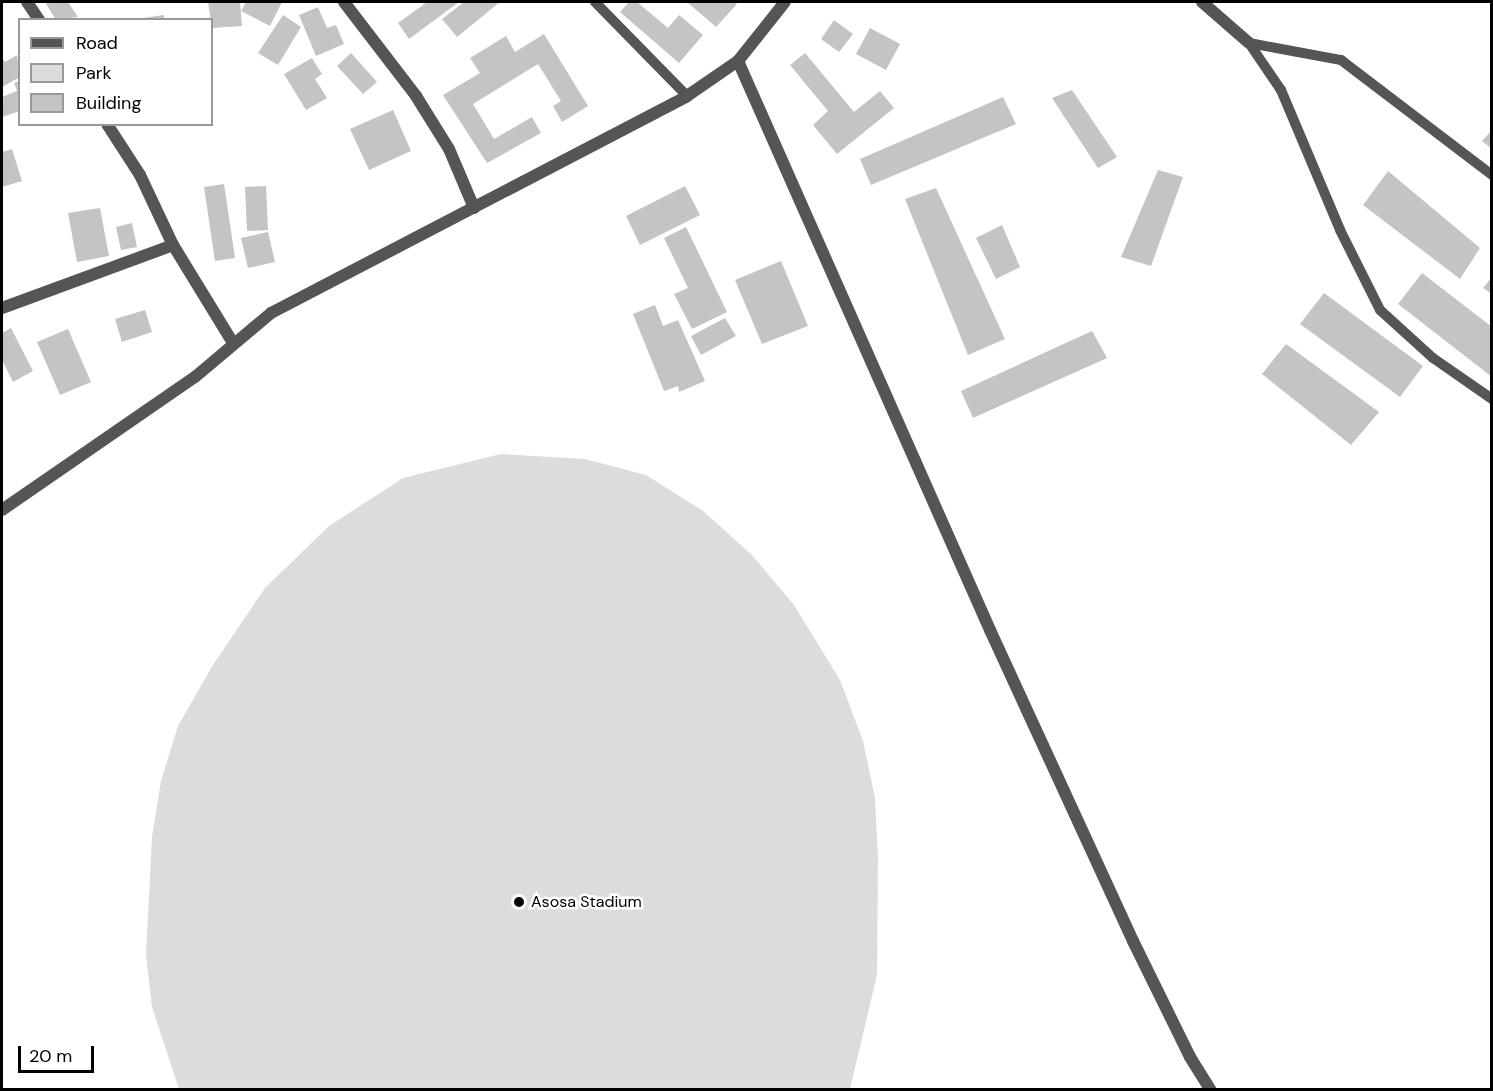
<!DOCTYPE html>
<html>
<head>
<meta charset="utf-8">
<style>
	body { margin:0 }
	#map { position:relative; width:1493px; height:1091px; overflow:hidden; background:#fff; font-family:"DM Sans",sans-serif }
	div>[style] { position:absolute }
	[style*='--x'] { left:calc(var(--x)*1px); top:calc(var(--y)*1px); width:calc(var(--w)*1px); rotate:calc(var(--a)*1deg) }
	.green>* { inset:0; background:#dcdcdc }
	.building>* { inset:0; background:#c4c4c4 }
	.service>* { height:10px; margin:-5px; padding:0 5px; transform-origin:5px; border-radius:5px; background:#555 }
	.minor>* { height:12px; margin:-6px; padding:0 6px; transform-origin:6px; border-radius:6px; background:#555 }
	.tertiary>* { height:12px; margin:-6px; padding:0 6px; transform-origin:6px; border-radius:6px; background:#555 }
	.dots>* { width:16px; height:16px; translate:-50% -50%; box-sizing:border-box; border:3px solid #fff; border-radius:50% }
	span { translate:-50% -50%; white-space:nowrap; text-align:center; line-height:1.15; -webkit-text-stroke:5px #fff; paint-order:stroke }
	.poi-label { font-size:16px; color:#000 }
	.left { translate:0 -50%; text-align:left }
	.frame { position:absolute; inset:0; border:3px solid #000; pointer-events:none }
	.legend { position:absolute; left:18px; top:18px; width:195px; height:108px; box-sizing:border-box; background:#fff; border:2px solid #999; margin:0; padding:8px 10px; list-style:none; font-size:18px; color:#000 }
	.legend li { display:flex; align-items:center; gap:12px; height:30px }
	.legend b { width:30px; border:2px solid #999 }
	.scale { position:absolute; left:18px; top:1046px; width:76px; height:27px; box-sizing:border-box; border:3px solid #000; border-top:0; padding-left:8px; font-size:18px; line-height:21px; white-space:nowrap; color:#000; -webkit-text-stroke:4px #fff; paint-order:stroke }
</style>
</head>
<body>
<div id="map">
	<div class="green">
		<i style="clip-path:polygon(501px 454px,585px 459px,646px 475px,703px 511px,752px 555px,794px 605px,840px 680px,863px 741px,875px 798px,878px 859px,877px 975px,850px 1089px,179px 1089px,152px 1007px,146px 955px,152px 837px,161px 781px,178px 726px,213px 665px,265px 588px,329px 526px,403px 478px)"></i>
	</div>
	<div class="building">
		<i style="clip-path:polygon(49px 2px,68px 2px,78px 17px,56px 20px,46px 4px)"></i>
		<i style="clip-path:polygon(208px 2px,240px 2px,242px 26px,212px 28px)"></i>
		<i style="clip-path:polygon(246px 2px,282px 2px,270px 26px,241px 11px)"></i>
		<i style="clip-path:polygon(427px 2px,459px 2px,409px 39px,398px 23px)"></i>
		<i style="clip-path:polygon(464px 2px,500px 2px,457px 37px,442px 19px)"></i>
		<i style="clip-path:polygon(629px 2px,637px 2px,668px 28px,679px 15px,703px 35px,679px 63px,620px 12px)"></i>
		<i style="clip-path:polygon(687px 2px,733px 2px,737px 4px,716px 27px)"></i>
		<i style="clip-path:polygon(318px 7px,327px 28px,336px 25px,344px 44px,316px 56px,299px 15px)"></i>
		<i style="clip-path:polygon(164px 15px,164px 20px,144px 20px,143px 18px)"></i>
		<i style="clip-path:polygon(283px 15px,301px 27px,278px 65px,258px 53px)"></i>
		<i style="clip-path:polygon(834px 20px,853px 34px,839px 52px,821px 39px)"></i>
		<i style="clip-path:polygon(870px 28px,900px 44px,886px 70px,856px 54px)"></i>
		<i style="clip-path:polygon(544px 34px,588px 106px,562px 122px,553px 106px,561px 101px,538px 64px,473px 104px,494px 139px,532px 117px,541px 133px,487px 163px,443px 95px,480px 73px,470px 58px,506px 36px,515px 52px)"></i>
		<i style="clip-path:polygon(351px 53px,377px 82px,363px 94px,337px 66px)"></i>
		<i style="clip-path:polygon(805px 53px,854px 112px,880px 91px,894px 108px,837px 154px,813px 125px,828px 111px,790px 65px)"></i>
		<i style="clip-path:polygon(17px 55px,20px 77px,2px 87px,2px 57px,5px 62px)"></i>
		<i style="clip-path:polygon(312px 58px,322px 74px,315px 79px,327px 98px,306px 110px,284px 74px)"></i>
		<i style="clip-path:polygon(20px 81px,20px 111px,2px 117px,2px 97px,17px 91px,14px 83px)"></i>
		<i style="clip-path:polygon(1072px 90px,1117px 157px,1098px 168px,1052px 98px)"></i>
		<i style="clip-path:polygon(1003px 97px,1016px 124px,871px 185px,860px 159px)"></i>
		<i style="clip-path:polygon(393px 110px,411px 151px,369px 170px,350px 129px)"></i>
		<i style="clip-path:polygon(1492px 130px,1492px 149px,1482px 141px)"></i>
		<i style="clip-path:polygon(12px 149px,22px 181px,2px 187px,2px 152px)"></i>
		<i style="clip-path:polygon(1158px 170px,1183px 177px,1151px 266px,1121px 257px)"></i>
		<i style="clip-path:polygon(1388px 171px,1480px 248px,1460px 279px,1363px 205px)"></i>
		<i style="clip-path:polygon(224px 184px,235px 258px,215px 261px,204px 187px)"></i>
		<i style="clip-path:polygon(266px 186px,268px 230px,247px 231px,245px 187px)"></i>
		<i style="clip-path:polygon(685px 186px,700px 215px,640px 245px,626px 216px)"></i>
		<i style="clip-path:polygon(936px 188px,1005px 339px,968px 355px,905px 199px)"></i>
		<i style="clip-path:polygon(100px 208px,109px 256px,77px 262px,68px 213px)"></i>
		<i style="clip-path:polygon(132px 223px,137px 247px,121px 250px,116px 227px)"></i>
		<i style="clip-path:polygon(1002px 225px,1020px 267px,996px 279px,976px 238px)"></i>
		<i style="clip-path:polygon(686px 227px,727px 312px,692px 329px,674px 294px,688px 288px,664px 238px)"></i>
		<i style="clip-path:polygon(268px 232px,275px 262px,248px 268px,241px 238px)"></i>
		<i style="clip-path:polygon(781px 261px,808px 326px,762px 344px,735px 280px)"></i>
		<i style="clip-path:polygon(1422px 273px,1492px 327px,1492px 377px,1398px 304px)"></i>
		<i style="clip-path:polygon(1492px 277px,1492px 294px,1483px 288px)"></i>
		<i style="clip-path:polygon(1324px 293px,1423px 366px,1400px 397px,1300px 324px)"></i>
		<i style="clip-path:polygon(655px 305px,663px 326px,678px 320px,705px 381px,679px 392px,678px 386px,664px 391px,633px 314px)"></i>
		<i style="clip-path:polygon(145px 310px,152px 332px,122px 342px,115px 319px)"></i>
		<i style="clip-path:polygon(725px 318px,736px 336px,701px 355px,691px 336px)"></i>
		<i style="clip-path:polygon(11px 328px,33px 371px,13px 382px,2px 360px,2px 333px)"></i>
		<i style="clip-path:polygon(68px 329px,91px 382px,60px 395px,37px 342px)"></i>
		<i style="clip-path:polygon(1092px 331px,1107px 358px,973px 418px,961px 391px)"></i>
		<i style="clip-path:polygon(1286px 344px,1379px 412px,1351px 445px,1262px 374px)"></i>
	</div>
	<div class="service">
		<i style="--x:595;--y:2;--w:132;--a:45.6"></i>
		<i style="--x:1249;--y:43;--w:57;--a:55.8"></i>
		<i style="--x:1281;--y:90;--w:152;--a:67.1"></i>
		<i style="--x:1340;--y:230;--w:89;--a:63.4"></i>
		<i style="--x:1380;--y:310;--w:72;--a:42.2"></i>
		<i style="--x:1433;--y:358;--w:72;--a:34.8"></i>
		<i style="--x:1249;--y:43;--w:94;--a:10.5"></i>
		<i style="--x:1341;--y:60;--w:190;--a:37.3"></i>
	</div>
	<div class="minor">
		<i style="--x:27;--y:2;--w:22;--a:56"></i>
		<i style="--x:344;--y:2;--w:118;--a:52.5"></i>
		<i style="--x:416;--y:96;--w:62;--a:58.1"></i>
		<i style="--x:449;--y:149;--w:64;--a:67"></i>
		<i style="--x:1202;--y:2;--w:62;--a:41.1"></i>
		<i style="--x:738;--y:61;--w:622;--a:66.11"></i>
		<i style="--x:990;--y:630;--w:342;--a:65.3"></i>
		<i style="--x:1133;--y:941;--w:129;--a:63.8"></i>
		<i style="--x:1190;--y:1057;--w:39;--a:58"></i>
		<i style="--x:107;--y:124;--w:61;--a:57.1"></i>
		<i style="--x:140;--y:175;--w:77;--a:64.8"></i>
		<i style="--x:173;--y:245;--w:115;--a:58.5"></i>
		<i style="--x:2;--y:308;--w:182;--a:-20.2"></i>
	</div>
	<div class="tertiary">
		<i style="--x:2;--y:510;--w:234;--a:-34.6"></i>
		<i style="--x:195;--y:377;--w:99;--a:-40.1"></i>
		<i style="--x:271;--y:313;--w:469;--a:-27.5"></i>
		<i style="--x:687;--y:96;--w:62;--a:-34.5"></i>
		<i style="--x:738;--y:61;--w:75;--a:-51.5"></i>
	</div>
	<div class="dots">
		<i style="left:519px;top:902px;background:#000"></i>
	</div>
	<div class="poi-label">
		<span class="left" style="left:531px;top:902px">Asosa Stadium</span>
	</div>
	<div class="frame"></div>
	<ul class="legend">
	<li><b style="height:8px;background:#555"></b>Road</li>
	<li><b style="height:16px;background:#dcdcdc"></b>Park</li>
	<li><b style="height:16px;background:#c4c4c4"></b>Building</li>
	</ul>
	<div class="scale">20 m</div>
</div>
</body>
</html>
